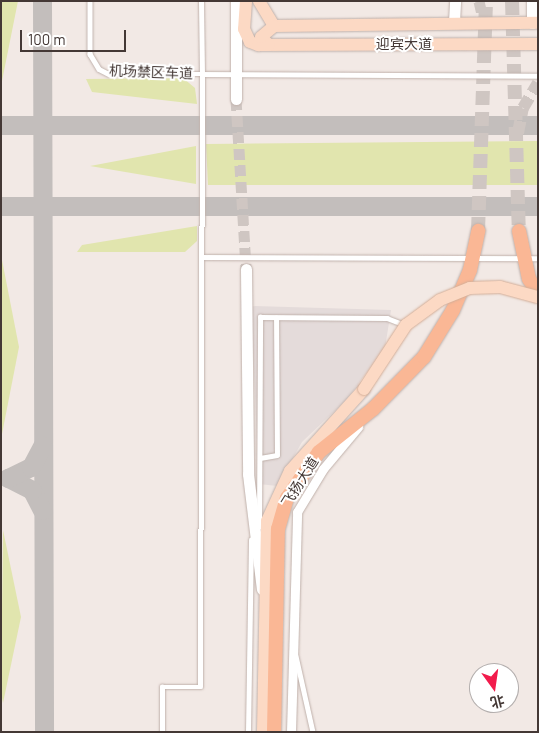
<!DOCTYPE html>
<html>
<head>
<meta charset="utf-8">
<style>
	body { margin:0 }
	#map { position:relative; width:539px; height:733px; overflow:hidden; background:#f2e9e5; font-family:Barlow,"Noto Sans SC",sans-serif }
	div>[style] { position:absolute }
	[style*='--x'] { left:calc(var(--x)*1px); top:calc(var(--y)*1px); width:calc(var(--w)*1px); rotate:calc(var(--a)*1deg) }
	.industrial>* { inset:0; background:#e4dbda }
	.green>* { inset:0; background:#e1e5ae }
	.taxiway>* { height:19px; margin:-9.5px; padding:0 9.5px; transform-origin:9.5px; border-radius:9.5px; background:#c3bebc }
	.tertiary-tunnel>* { height:11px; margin-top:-5.5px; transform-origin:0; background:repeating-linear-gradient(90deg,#cfc6c2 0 11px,transparent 0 16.5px) }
	.secondary-tunnel>* { height:12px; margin-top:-6px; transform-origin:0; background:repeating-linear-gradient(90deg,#cfc6c2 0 12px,transparent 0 18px) }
	.primary-tunnel>* { height:14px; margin-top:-7px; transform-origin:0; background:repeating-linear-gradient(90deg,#cfc6c2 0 14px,transparent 0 21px) }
	.roads { filter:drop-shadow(0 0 1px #c0b1ab) drop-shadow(0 0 1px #c0b1ab) }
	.service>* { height:4.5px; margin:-2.25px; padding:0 2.25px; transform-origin:2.25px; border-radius:2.25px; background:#fff }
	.minor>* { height:9px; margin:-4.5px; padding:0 4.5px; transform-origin:4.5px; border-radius:4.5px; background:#fff }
	.tertiary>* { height:11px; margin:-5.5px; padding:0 5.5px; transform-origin:5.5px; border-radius:5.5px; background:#fff }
	.secondary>* { height:12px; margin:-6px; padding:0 6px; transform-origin:6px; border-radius:6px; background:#fcd9c4 }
	.primary>* { height:14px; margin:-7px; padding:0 7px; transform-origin:7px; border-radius:7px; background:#fab795 }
	.bridges { filter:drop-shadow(0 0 1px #d3ae98) drop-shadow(0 0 1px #d3ae98) }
	.secondary-bridge>* { height:12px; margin:-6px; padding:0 6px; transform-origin:6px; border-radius:6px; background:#fcd9c4 }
	span { translate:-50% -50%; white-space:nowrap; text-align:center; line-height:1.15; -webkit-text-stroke:4px #fff; paint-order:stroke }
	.street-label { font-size:14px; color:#443835 }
	.frame { position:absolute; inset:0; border:2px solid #443835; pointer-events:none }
	.north { position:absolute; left:469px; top:663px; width:50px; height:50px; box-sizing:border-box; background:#fff; border:1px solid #b4afae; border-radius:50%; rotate:166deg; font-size:14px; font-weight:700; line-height:20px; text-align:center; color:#443835 }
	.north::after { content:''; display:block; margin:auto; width:18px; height:22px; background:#f21b4c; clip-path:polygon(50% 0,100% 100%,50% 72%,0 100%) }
	.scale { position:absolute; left:20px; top:30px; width:106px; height:22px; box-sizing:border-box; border:2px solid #443835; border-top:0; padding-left:6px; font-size:15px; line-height:18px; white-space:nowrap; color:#443835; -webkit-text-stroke:4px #fff; paint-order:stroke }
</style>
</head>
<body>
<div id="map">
	<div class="industrial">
		<i style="clip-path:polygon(251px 306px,391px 310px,385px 348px,347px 399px,302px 442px,277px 486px,259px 484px)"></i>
	</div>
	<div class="green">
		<i style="clip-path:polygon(1px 1px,18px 1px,2px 81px,1px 75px)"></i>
		<i style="clip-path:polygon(183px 78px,195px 88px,197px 104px,92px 92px,86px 79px)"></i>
		<i style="clip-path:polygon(538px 141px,538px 185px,208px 185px,206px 144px)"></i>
		<i style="clip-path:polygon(196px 146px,196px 184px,90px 166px)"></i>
		<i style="clip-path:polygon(197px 226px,197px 241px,185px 252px,77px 252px,82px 245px)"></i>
		<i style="clip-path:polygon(2px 260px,19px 347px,2px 434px,1px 429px)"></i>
		<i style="clip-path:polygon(3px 530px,21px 617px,3px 703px,1px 692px)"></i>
	</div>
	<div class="taxiway">
		<i style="--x:42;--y:1;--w:731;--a:89.84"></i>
		<i style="--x:1;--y:125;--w:537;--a:0"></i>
		<i style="--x:1;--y:206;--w:537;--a:0"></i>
		<i style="--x:42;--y:510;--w:22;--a:-117"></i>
		<i style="--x:32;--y:490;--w:27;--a:-153"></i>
		<i style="--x:8;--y:478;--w:25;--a:-26"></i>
		<i style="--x:31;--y:467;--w:24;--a:-62"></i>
	</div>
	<div class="tertiary-tunnel">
		<i style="--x:479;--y:1;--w:32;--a:77"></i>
		<i style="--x:236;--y:99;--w:170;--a:86.6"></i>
	</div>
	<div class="secondary-tunnel">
		<i style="--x:518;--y:133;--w:25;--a:-79"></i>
		<i style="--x:523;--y:108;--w:29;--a:-59"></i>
	</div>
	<div class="primary-tunnel">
		<i style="--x:512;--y:1;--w:230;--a:88.3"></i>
		<i style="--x:478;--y:231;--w:230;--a:-88"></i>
	</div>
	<div class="roads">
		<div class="service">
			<i style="--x:90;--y:1;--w:53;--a:90"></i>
			<i style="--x:90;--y:54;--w:17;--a:59"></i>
			<i style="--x:99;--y:69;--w:11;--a:27"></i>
			<i style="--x:109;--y:74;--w:93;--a:0"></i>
			<i style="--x:202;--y:74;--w:73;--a:-90.8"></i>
			<i style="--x:201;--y:257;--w:337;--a:0.2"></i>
			<i style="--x:260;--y:458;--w:17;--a:-10"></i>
			<i style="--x:277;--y:455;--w:137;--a:-90.4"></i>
			<i style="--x:259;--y:527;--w:210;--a:-89.7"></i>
			<i style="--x:260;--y:317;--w:127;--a:0.5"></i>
			<i style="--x:387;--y:318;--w:19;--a:21"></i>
			<i style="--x:296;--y:656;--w:78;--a:77.4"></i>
			<i style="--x:162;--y:732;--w:45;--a:-90"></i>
			<i style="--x:162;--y:687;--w:38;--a:0"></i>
			<i style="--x:200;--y:687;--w:613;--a:-89.81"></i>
			<i style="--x:202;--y:74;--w:336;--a:0.3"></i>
			<i style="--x:248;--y:732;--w:192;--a:-89.1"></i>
		</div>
		<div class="minor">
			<i style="--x:291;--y:732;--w:220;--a:-88.4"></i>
			<i style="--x:297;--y:512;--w:50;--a:-58.8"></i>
			<i style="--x:323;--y:469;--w:55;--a:-50.2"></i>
		</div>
		<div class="tertiary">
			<i style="--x:454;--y:22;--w:21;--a:-87"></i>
			<i style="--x:532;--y:23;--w:22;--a:-90"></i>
			<i style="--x:236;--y:99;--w:98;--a:-90"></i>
			<i style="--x:246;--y:269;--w:205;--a:89.4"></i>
			<i style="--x:248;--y:474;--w:116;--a:83.1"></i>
		</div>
		<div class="secondary">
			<i style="--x:246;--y:1;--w:28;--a:94"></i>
			<i style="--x:244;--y:29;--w:14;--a:65"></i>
			<i style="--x:250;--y:42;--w:9;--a:21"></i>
			<i style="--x:258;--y:45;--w:280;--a:-0.2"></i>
			<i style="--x:259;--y:1;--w:29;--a:59"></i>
			<i style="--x:274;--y:26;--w:264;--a:-0.7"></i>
			<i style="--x:269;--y:45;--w:11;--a:-135"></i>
			<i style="--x:261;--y:37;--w:17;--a:-40"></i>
			<i style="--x:263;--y:732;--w:211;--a:-88.9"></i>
			<i style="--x:267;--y:521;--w:55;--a:-65.3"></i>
			<i style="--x:290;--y:471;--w:110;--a:-47.9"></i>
		</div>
		<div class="primary">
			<i style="--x:519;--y:231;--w:49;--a:78.2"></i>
			<i style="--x:529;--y:279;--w:17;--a:57"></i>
			<i style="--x:274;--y:732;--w:203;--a:-88.9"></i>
			<i style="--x:278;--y:529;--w:32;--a:-74"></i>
			<i style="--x:287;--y:498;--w:56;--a:-55.2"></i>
			<i style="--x:319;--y:452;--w:69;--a:-38.5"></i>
			<i style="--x:373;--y:409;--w:73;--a:-45.6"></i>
			<i style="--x:424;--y:357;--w:55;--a:-58.3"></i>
			<i style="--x:453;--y:310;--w:43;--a:-67"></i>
			<i style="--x:470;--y:270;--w:40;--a:-78"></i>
		</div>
	</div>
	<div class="bridges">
		<div class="secondary-bridge">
			<i style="--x:364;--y:389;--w:77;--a:-56.7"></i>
			<i style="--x:406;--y:325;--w:42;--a:-36.3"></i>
			<i style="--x:440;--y:300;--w:32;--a:-22"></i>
			<i style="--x:470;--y:288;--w:30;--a:-2"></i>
			<i style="--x:500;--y:287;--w:39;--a:15"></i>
		</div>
	</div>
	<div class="street-label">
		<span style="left:404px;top:44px">迎宾大道</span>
		<span style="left:151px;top:72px;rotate:2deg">机场禁区车道</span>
		<span style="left:300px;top:482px;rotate:-58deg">飞扬大道</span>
	</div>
	<div class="frame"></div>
	<div class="north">北</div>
	<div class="scale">100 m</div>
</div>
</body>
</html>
